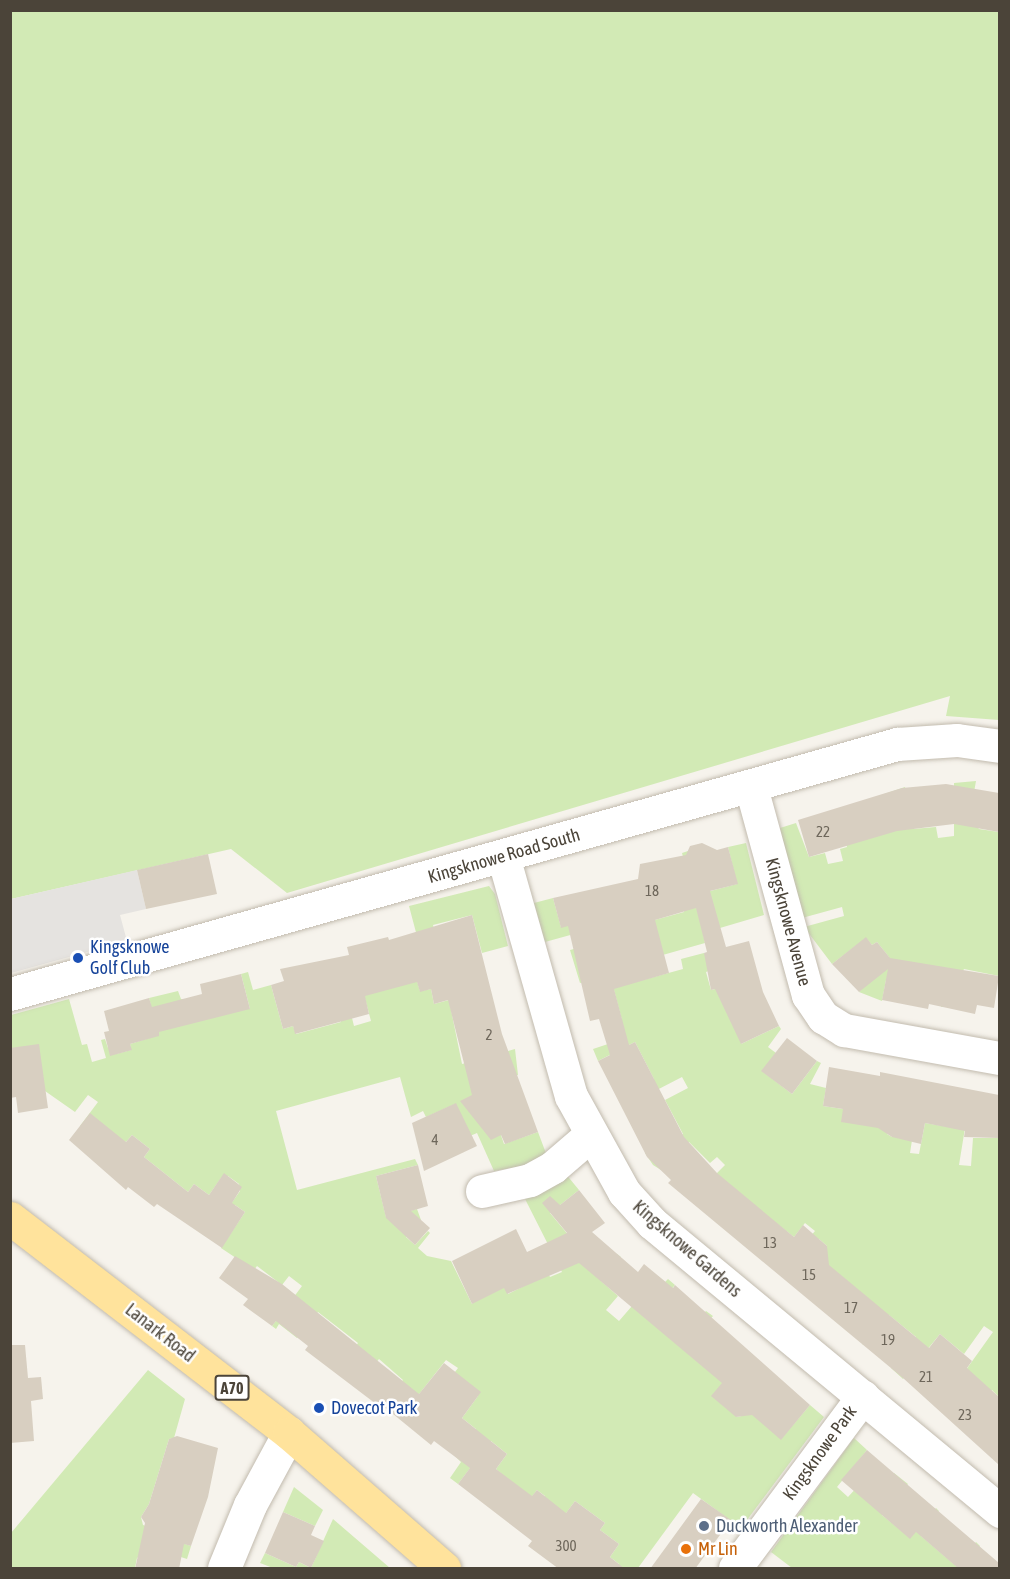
<!DOCTYPE html>
<html>
<head>
<meta charset="utf-8">
<style>
	body { margin:0 }
	#map { position:relative; width:1010px; height:1579px; overflow:hidden; background:#f6f3ec; font-family:"Asap Condensed",sans-serif }
	div>[style] { position:absolute }
	[style*='--x'] { left:calc(var(--x)*1px); top:calc(var(--y)*1px); width:calc(var(--w)*1px); rotate:calc(var(--a)*1deg) }
	.green>* { inset:0; background:#d2eab5 }
	.parking>* { inset:0; background:#e5e3e0 }
	.building>* { inset:0; background:#d8cfc1 }
	.roads { filter:drop-shadow(0 0 2px #c2bbae) drop-shadow(0 0 2px #c2bbae) }
	.minor>* { height:33px; margin:-16.5px; padding:0 16.5px; transform-origin:16.5px; border-radius:16.5px; background:#fff }
	.major>* { height:33px; margin:-16.5px; padding:0 16.5px; transform-origin:16.5px; border-radius:16.5px; background:#ffe39c }
	.dots>* { width:16px; height:16px; translate:-50% -50%; box-sizing:border-box; border:3px solid #fff; border-radius:50% }
	span { translate:-50% -50%; white-space:nowrap; text-align:center; line-height:1.15; -webkit-text-stroke:5px #fff; paint-order:stroke }
	.number-label { font-size:15px; color:#6e675b }
	.number-label span { -webkit-text-stroke-width:0 }
	.shield-label span { padding:2px 4px; background:#fff; border:2px solid; border-radius:4px; -webkit-text-stroke-width:0 }
	.shield-label { font-size:16px; color:#4b4439; font-weight:700 }
	.street-label { font-size:18px; color:#4b4439 }
	.transit-label { font-size:18px; color:#164399 }
	.left { translate:0 -50%; text-align:left }
	.service-label { font-size:18px; color:#4e5e75 }
	.food-label { font-size:18px; color:#c56008 }
	.frame { position:absolute; inset:0; border:12px solid #4b4439; pointer-events:none }
</style>
</head>
<body>
<div id="map">
	<div class="green">
		<i style="clip-path:polygon(10px 11px,999px 11px,999px 720px,946px 716px,950px 696px,287px 893px,231px 849px,11px 899px)"></i>
		<i style="clip-path:polygon(976px 781px,970px 815px,979px 829px,999px 832px,999px 976px,964px 969px,944px 1007px,941px 1007px,948px 969px,897px 982px,886px 980px,882px 1001px,859px 992px,889px 957px,877px 942px,872px 945px,866px 938px,832px 964px,804px 927px,844px 916px,842px 907px,802px 918px,780px 828px,796px 823px,809px 857px,825px 853px,828px 864px,843px 861px,840px 849px,847px 847px,837px 810px,905px 787px,913px 829px,936px 827px,938px 838px,954px 836px,954px 783px)"></i>
		<i style="clip-path:polygon(746px 843px,764px 915px,703px 933px,705px 943px,638px 962px,643px 980px,683px 969px,681px 959px,704px 953px,714px 969px,706px 972px,711px 990px,759px 978px,741px 1044px,779px 1026px,781px 1029px,768px 1047px,776px 1053px,762px 1071px,792px 1094px,817px 1061px,821px 1063px,810px 1084px,826px 1088px,823px 1106px,843px 1109px,870px 1074px,867px 1093px,890px 1119px,887px 1134px,892px 1137px,902px 1137px,921px 1083px,910px 1153px,919px 1154px,925px 1123px,960px 1129px,971px 1091px,959px 1165px,971px 1166px,973px 1138px,999px 1138px,999px 1397px,992px 1390px,983px 1400px,938px 1409px,993px 1332px,984px 1326px,964px 1354px,940px 1334px,903px 1379px,891px 1368px,916px 1337px,889px 1315px,863px 1345px,820px 1258px,827px 1246px,819px 1239px,803px 1245px,815px 1231px,805px 1223px,794px 1237px,715px 1175px,725px 1165px,717px 1157px,710px 1163px,689px 1142px,661px 1170px,653px 1165px,645px 1153px,683px 1134px,665px 1100px,688px 1088px,682px 1077px,622px 1108px,654px 1079px,635px 1042px,598px 1061px,593px 1049px,611px 1043px,622px 1020px,610px 975px,580px 983px,570px 950px,596px 943px,592px 929px,545px 942px,534px 903px,553px 898px,561px 927px,605px 916px,640px 924px,684px 912px,689px 879px,682px 853px,688px 851px,699px 894px,737px 884px,728px 847px)"></i>
		<i style="clip-path:polygon(489px 886px,495px 894px,508px 946px,482px 953px,472px 915px,433px 925px,445px 969px,427px 974px,409px 906px)"></i>
		<i style="clip-path:polygon(337px 958px,354px 1026px,371px 1021px,363px 991px,414px 971px,420px 991px,431px 989px,434px 1004px,449px 1000px,462px 1064px,515px 1049px,518px 1075px,476px 1086px,490px 1104px,504px 1144px,538px 1132px,547px 1156px,535px 1164px,494px 1171px,477px 1133px,470px 1136px,455px 1104px,426px 1117px,423px 1111px,411px 1117px,400px 1077px,276px 1111px,297px 1190px,415px 1159px,418px 1165px,376px 1176px,386px 1217px,417px 1209px,421px 1220px,406px 1237px,415px 1245px,428px 1231px,430px 1233px,418px 1248px,427px 1256px,451px 1261px,472px 1304px,501px 1280px,508px 1294px,530px 1283px,536px 1248px,550px 1277px,562px 1272px,523px 1195px,565px 1173px,579px 1190px,550px 1213px,585px 1255px,617px 1254px,621px 1257px,601px 1281px,618px 1296px,606px 1310px,619px 1321px,658px 1276px,665px 1282px,668px 1279px,675px 1285px,647px 1318px,703px 1314px,706px 1311px,713px 1316px,684px 1350px,738px 1344px,736px 1417px,742px 1416px,775px 1376px,781px 1439px,810px 1405px,824px 1417px,741px 1528px,693px 1493px,638px 1568px,616px 1568px,619px 1564px,610px 1557px,619px 1544px,600px 1530px,605px 1523px,575px 1501px,550px 1535px,531px 1514px,545px 1496px,537px 1490px,530px 1499px,496px 1469px,507px 1454px,491px 1441px,458px 1484px,450px 1478px,461px 1462px,455px 1456px,476px 1429px,462px 1418px,478px 1396px,478px 1390px,436px 1397px,458px 1368px,446px 1360px,416px 1398px,382px 1404px,403px 1380px,379px 1359px,357px 1385px,339px 1370px,358px 1343px,318px 1312px,297px 1338px,279px 1324px,276px 1329px,272px 1326px,302px 1286px,289px 1276px,282px 1285px,257px 1266px,254px 1270px,221px 1248px,245px 1212px,235px 1205px,226px 1211px,240px 1191px,239px 1184px,228px 1176px,221px 1178px,209px 1195px,194px 1184px,188px 1192px,144px 1157px,150px 1149px,132px 1135px,126px 1142px,80px 1126px,98px 1102px,88px 1095px,75px 1112px,45px 1091px,11px 1052px,11px 1015px,69px 999px,82px 1045px,87px 1044px,92px 1062px,106px 1058px,101px 1040px,105px 1039px,108px 1048px,114px 1046px,116px 1054px,131px 1050px,130px 1044px,159px 1035px,149px 998px,178px 991px,181px 999px,250px 1009px,241px 974px,248px 972px,253px 990px,271px 985px,283px 1029px,293px 1026px,296px 1034px,341px 1022px)"></i>
		<i style="clip-path:polygon(148px 1370px,185px 1399px,174px 1438px,169px 1439px,149px 1504px,141px 1517px,143px 1525px,149px 1527px,148px 1532px,191px 1546px,187px 1559px,153px 1548px,137px 1558px,135px 1568px,11px 1568px,11px 1533px)"></i>
		<i style="clip-path:polygon(854px 1438px,867px 1450px,837px 1487px,848px 1497px,859px 1485px,873px 1497px,894px 1473px,908px 1484px,882px 1515px,910px 1538px,936px 1508px,939px 1511px,921px 1536px,956px 1566px,976px 1542px,980px 1546px,961px 1568px,792px 1568px,771px 1552px)"></i>
		<i style="clip-path:polygon(294px 1487px,323px 1510px,315px 1526px,283px 1512px)"></i>
		<i style="clip-path:polygon(333px 1519px,390px 1568px,273px 1568px,260px 1563px,265px 1553px,296px 1567px,299px 1562px,311px 1568px)"></i>
	</div>
	<div class="parking">
		<i style="clip-path:polygon(137px 870px,146px 909px,120px 915px,127px 941px,11px 973px,11px 899px)"></i>
	</div>
	<div class="building">
		<i style="clip-path:polygon(946px 784px,999px 793px,999px 832px,954px 824px,897px 831px,809px 857px,798px 820px,902px 788px)"></i>
		<i style="clip-path:polygon(702px 843px,717px 850px,728px 847px,738px 884px,710px 891px,726px 947px,749px 941px,763px 992px,779px 1026px,741px 1044px,715px 989px,711px 990px,704px 953px,707px 952px,696px 908px,655px 920px,669px 973px,614px 989px,629px 1045px,635px 1042px,684px 1137px,717px 1173px,794px 1237px,803px 1225px,827px 1246px,829px 1265px,929px 1348px,940px 1334px,972px 1361px,967px 1368px,999px 1397px,999px 1465px,903px 1378px,668px 1183px,671px 1180px,647px 1157px,598px 1061px,610px 1055px,599px 1019px,590px 1021px,568px 926px,561px 928px,553px 898px,638px 879px,640px 864px,686px 855px,690px 846px)"></i>
		<i style="clip-path:polygon(208px 854px,217px 894px,146px 909px,137px 870px)"></i>
		<i style="clip-path:polygon(472px 915px,502px 1034px,538px 1132px,505px 1144px,501px 1135px,491px 1140px,460px 1101px,472px 1095px,448px 1000px,434px 1004px,431px 989px,420px 992px,417px 982px,365px 996px,369px 1014px,295px 1034px,293px 1026px,283px 1029px,271px 985px,284px 981px,280px 969px,349px 955px,347px 947px,388px 937px,389px 940px)"></i>
		<i style="clip-path:polygon(866px 937px,872px 945px,877px 942px,890px 958px,999px 976px,994px 1008px,977px 1005px,975px 1014px,929px 1004px,928px 1009px,882px 1000px,888px 969px,859px 992px,832px 964px)"></i>
		<i style="clip-path:polygon(241px 974px,250px 1009px,159px 1032px,159px 1036px,130px 1044px,132px 1050px,110px 1056px,104px 1032px,109px 1031px,104px 1011px,149px 998px,152px 1007px,202px 994px,200px 984px)"></i>
		<i style="clip-path:polygon(787px 1038px,817px 1061px,792px 1094px,761px 1071px)"></i>
		<i style="clip-path:polygon(39px 1044px,48px 1108px,18px 1113px,16px 1097px,10px 1098px,10px 1048px)"></i>
		<i style="clip-path:polygon(829px 1067px,880px 1076px,880px 1072px,999px 1095px,999px 1138px,964px 1137px,965px 1131px,925px 1123px,921px 1144px,892px 1137px,878px 1128px,841px 1122px,843px 1109px,823px 1106px)"></i>
		<i style="clip-path:polygon(456px 1103px,477px 1146px,424px 1171px,412px 1123px)"></i>
		<i style="clip-path:polygon(90px 1113px,126px 1142px,132px 1135px,150px 1149px,144px 1157px,188px 1192px,194px 1184px,209px 1195px,224px 1173px,242px 1187px,232px 1203px,245px 1212px,222px 1248px,157px 1204px,154px 1207px,128px 1187px,126px 1190px,69px 1140px)"></i>
		<i style="clip-path:polygon(418px 1165px,428px 1206px,411px 1211px,430px 1228px,415px 1245px,386px 1218px,376px 1176px)"></i>
		<i style="clip-path:polygon(579px 1190px,605px 1223px,592px 1232px,638px 1272px,644px 1264px,673px 1288px,675px 1285px,810px 1405px,781px 1440px,752px 1415px,736px 1417px,711px 1396px,722px 1383px,579px 1263px,507px 1294px,504px 1288px,472px 1304px,452px 1261px,516px 1229px,527px 1252px,567px 1233px,542px 1203px,550px 1196px,560px 1205px)"></i>
		<i style="clip-path:polygon(235px 1256px,282px 1284px,419px 1394px,444px 1363px,481px 1392px,462px 1418px,507px 1454px,496px 1469px,532px 1496px,537px 1490px,566px 1513px,575px 1501px,605px 1523px,600px 1530px,619px 1544px,610px 1557px,625px 1569px,559px 1569px,528px 1546px,532px 1541px,458px 1484px,470px 1468px,434px 1441px,431px 1445px,382px 1405px,380px 1407px,305px 1350px,308px 1346px,276px 1321px,272px 1326px,243px 1305px,248px 1299px,219px 1278px)"></i>
		<i style="clip-path:polygon(10px 1345px,25px 1345px,28px 1378px,41px 1377px,43px 1399px,31px 1401px,34px 1441px,10px 1443px)"></i>
		<i style="clip-path:polygon(177px 1436px,218px 1448px,208px 1497px,191px 1546px,184px 1544px,179px 1569px,135px 1569px,145px 1523px,141px 1517px,149px 1504px,169px 1439px)"></i>
		<i style="clip-path:polygon(867px 1450px,999px 1563px,999px 1569px,959px 1569px,916px 1532px,910px 1539px,841px 1480px)"></i>
		<i style="clip-path:polygon(701px 1499px,731px 1520px,706px 1554px,695px 1569px,650px 1569px)"></i>
		<i style="clip-path:polygon(283px 1512px,315px 1526px,311px 1535px,324px 1541px,311px 1568px,299px 1562px,296px 1567px,265px 1553px)"></i>
	</div>
	<div class="roads">
		<div class="minor">
			<i style="--x:751;--y:787;--w:216;--a:74.7"></i>
			<i style="--x:808;--y:995;--w:27;--a:56"></i>
			<i style="--x:823;--y:1017;--w:25;--a:32"></i>
			<i style="--x:844;--y:1030;--w:158;--a:10.2"></i>
			<i style="--x:503;--y:856;--w:249;--a:74.2"></i>
			<i style="--x:571;--y:1096;--w:110;--a:61.1"></i>
			<i style="--x:624;--y:1192;--w:42;--a:47.9"></i>
			<i style="--x:652;--y:1223;--w:452;--a:39.6"></i>
			<i style="--x:10;--y:994;--w:922;--a:-15.74"></i>
			<i style="--x:897;--y:744;--w:60;--a:-3.8"></i>
			<i style="--x:957;--y:740;--w:43;--a:7.9"></i>
			<i style="--x:482;--y:1191;--w:49;--a:-12.9"></i>
			<i style="--x:530;--y:1180;--w:26;--a:-29"></i>
			<i style="--x:553;--y:1167;--w:48;--a:-40.7"></i>
			<i style="--x:224;--y:1568;--w:68;--a:-67.6"></i>
			<i style="--x:250;--y:1505;--w:82;--a:-61.6"></i>
			<i style="--x:735;--y:1568;--w:214;--a:-53.3"></i>
		</div>
		<div class="major">
			<i style="--x:10;--y:1218;--w:352;--a:37.6"></i>
			<i style="--x:289;--y:1433;--w:206;--a:41.1"></i>
		</div>
	</div>
	<div class="dots">
		<i style="left:78px;top:958px;background:#1a4fb4"></i>
		<i style="left:319px;top:1408px;background:#1a4fb4"></i>
		<i style="left:704px;top:1526px;background:#5c6f8a"></i>
		<i style="left:686px;top:1549px;background:#e8710a"></i>
	</div>
	<div class="number-label">
		<span style="left:823px;top:832px">22</span>
		<span style="left:652px;top:891px">18</span>
		<span style="left:489px;top:1035px">2</span>
		<span style="left:435px;top:1140px">4</span>
		<span style="left:770px;top:1243px">13</span>
		<span style="left:809px;top:1275px">15</span>
		<span style="left:851px;top:1308px">17</span>
		<span style="left:888px;top:1340px">19</span>
		<span style="left:926px;top:1377px">21</span>
		<span style="left:965px;top:1415px">23</span>
		<span style="left:566px;top:1546px">300</span>
	</div>
	<div class="shield-label">
		<span style="left:232px;top:1388px">A70</span>
	</div>
	<div class="street-label">
		<span style="left:504px;top:856px;rotate:-16deg">Kingsknowe Road South</span>
		<span style="left:788px;top:922px;rotate:75deg">Kingsknowe Avenue</span>
		<span style="left:687px;top:1249px;rotate:41deg">Kingsknowe Gardens</span>
		<span style="left:160px;top:1333px;rotate:38deg">Lanark Road</span>
		<span style="left:820px;top:1453px;rotate:-54deg">Kingsknowe Park</span>
	</div>
	<div class="transit-label">
		<span class="left" style="left:90px;top:958px">Kingsknowe<br>Golf Club</span>
		<span class="left" style="left:331px;top:1408px">Dovecot Park</span>
	</div>
	<div class="service-label">
		<span class="left" style="left:716px;top:1526px">Duckworth Alexander</span>
	</div>
	<div class="food-label">
		<span class="left" style="left:698px;top:1549px">Mr Lin</span>
	</div>
	<div class="frame"></div>
</div>
</body>
</html>
